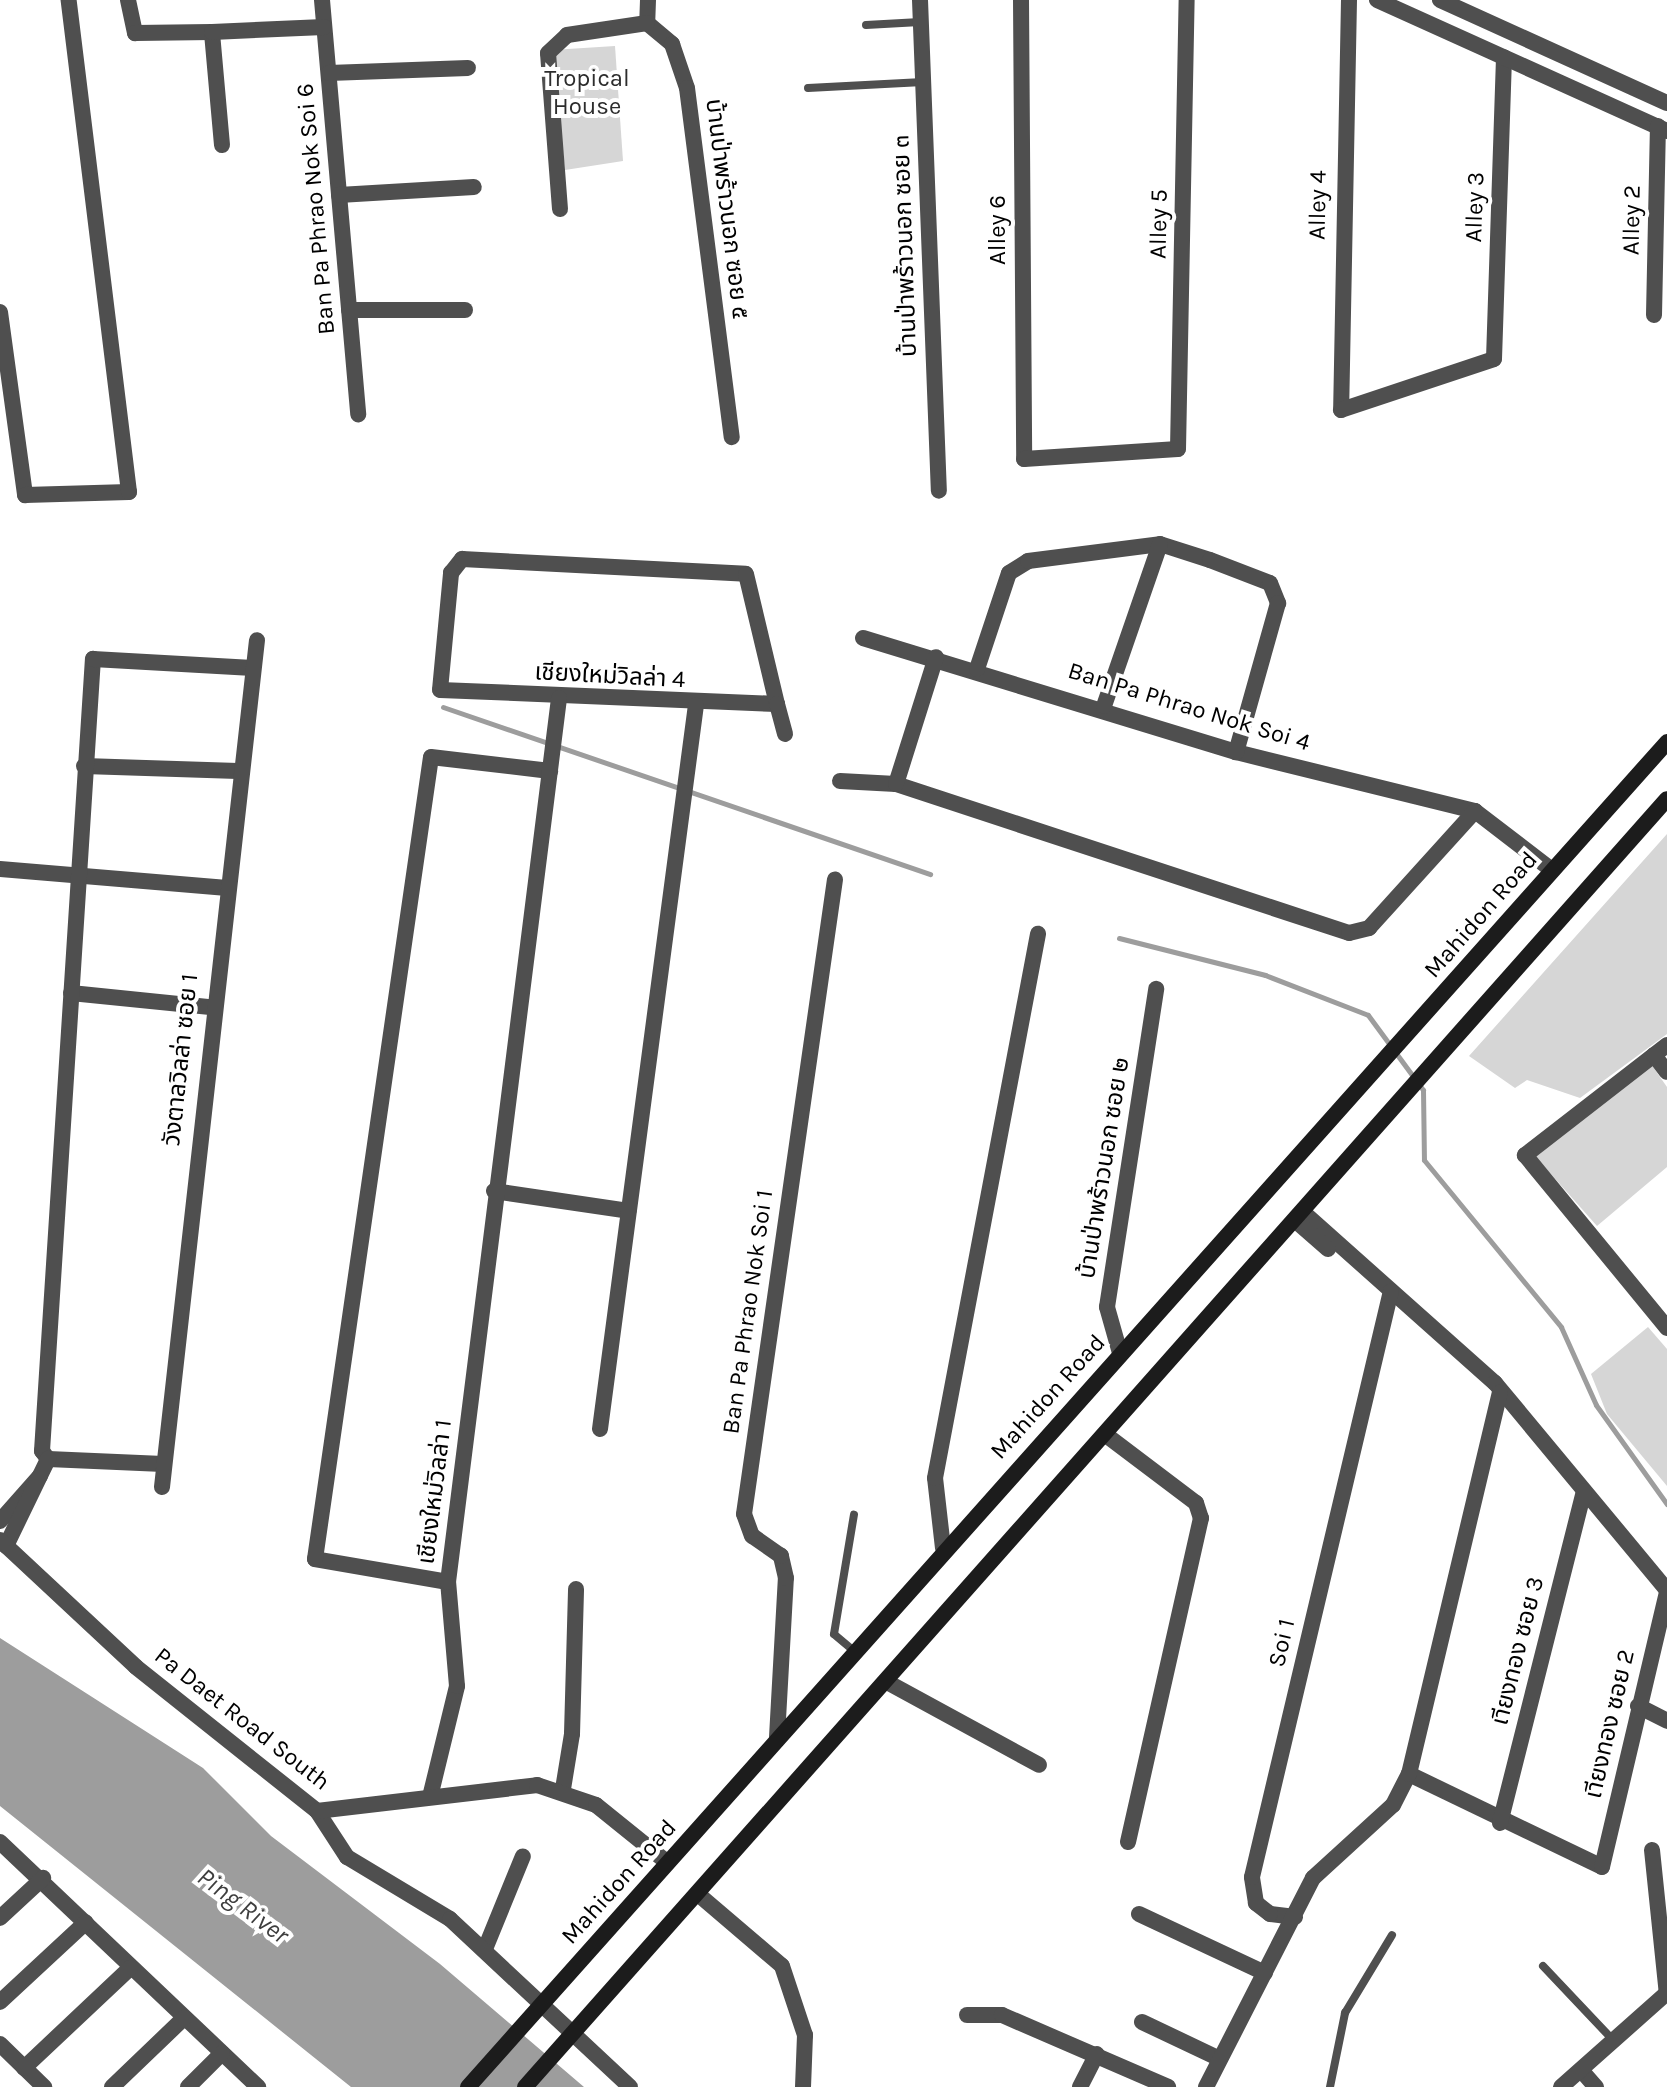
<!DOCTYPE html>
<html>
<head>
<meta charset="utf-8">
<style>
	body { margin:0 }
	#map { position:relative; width:1667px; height:2087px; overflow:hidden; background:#fff; font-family:Karla,"Noto Sans Thai",sans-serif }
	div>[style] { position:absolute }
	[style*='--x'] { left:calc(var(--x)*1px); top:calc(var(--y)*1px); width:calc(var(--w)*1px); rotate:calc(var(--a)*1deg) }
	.green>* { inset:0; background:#d6d6d6 }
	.water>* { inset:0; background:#9d9d9d }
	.stream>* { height:5px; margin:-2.5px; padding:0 2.5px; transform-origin:2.5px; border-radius:2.5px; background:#9d9d9d }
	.service>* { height:8px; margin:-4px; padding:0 4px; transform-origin:4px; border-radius:4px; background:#4f4f4f }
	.minor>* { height:16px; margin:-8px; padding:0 8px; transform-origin:8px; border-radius:8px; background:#4f4f4f }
	.tertiary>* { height:16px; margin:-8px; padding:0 8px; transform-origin:8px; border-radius:8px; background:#4f4f4f }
	.secondary>* { height:16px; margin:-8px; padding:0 8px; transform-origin:8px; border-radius:8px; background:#1c1c1c }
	span { translate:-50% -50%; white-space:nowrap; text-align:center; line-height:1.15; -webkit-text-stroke:8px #fff; paint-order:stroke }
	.park-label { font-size:24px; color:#2d2d2d }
	.street-label { font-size:24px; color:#000 }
	.water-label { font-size:26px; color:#3e3e3e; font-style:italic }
</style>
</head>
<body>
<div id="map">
	<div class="green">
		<i style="clip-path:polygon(615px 46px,623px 161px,565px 170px,552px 50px)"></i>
		<i style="clip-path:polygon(1667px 834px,1667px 1034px,1580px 1098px,1527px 1080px,1515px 1088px,1469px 1056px)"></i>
		<i style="clip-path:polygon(1651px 1064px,1667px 1087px,1667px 1167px,1597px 1226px,1534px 1155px)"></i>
		<i style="clip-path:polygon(1648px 1327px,1667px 1349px,1667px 1486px,1607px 1414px,1591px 1374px)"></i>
	</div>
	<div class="water">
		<i style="clip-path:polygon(0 1638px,203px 1768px,271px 1836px,440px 1964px,584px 2087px,351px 2087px,0 1806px)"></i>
	</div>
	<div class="stream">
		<i style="--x:443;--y:707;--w:515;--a:18.93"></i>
		<i style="--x:1119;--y:938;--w:151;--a:14.2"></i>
		<i style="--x:1265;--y:975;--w:110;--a:21.2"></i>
		<i style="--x:1368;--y:1015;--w:93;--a:53.7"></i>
		<i style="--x:1423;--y:1090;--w:70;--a:89.2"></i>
		<i style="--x:1424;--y:1160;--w:216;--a:50.6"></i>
		<i style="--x:1561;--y:1327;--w:85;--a:65.8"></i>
		<i style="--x:1596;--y:1405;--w:122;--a:54.4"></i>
	</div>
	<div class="service">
		<i style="--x:866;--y:25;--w:54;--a:-3.2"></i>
		<i style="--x:808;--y:88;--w:115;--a:-3"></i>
		<i style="--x:854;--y:1651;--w:26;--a:-140"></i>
		<i style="--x:834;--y:1634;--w:121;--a:-80.5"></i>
		<i style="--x:1543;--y:1966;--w:102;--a:46.6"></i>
		<i style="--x:1330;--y:2087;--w:76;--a:-78.5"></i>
		<i style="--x:1345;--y:2013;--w:91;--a:-58.9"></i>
	</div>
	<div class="minor">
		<i style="--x:128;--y:0;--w:34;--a:78"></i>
		<i style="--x:135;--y:33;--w:77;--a:-0.7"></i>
		<i style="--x:322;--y:0;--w:416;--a:85"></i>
		<i style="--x:648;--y:0;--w:23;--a:92"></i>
		<i style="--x:647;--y:23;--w:33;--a:40"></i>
		<i style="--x:672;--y:44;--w:46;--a:71.2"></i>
		<i style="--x:687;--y:88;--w:352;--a:82.7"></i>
		<i style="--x:920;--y:0;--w:491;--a:87.8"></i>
		<i style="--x:1021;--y:0;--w:459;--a:89.6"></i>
		<i style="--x:1024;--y:459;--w:154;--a:-3.7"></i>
		<i style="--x:1178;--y:449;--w:449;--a:-88.9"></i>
		<i style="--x:1349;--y:0;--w:410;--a:91.1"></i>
		<i style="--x:1341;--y:410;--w:161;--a:-18.4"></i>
		<i style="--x:1494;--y:359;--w:302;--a:-88.1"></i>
		<i style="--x:1377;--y:0;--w:318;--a:24.3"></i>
		<i style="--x:1440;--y:0;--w:249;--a:24.4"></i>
		<i style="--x:329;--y:73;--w:139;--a:-2.1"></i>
		<i style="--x:222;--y:145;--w:113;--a:-95.1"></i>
		<i style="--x:212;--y:32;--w:112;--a:-2.6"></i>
		<i style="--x:339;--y:195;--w:135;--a:-3.4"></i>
		<i style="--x:560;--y:209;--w:156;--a:-94.4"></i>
		<i style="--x:548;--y:53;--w:26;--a:-43"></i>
		<i style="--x:567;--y:35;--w:81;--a:-8.5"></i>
		<i style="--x:349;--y:310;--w:116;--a:0"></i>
		<i style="--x:0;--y:312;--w:185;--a:82.2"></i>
		<i style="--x:25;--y:495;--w:104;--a:-1.7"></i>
		<i style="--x:129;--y:492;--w:496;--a:-97"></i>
		<i style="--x:1654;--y:315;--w:189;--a:-88.8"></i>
		<i style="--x:863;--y:638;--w:390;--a:17"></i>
		<i style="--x:1236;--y:752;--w:246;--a:13.9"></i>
		<i style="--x:1475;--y:811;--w:97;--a:37.5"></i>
		<i style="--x:977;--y:669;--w:101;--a:-71.6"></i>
		<i style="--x:1009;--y:573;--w:22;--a:-32"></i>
		<i style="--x:1028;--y:561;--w:133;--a:-7.3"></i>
		<i style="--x:1160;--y:544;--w:52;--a:17.7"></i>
		<i style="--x:1210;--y:560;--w:64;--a:21"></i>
		<i style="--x:1270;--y:583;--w:22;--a:68"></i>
		<i style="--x:1278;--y:603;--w:155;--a:105.7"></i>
		<i style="--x:777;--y:704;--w:337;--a:-177.6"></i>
		<i style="--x:440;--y:690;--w:118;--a:-84.6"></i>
		<i style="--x:451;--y:573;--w:18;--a:-52"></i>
		<i style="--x:462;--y:559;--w:284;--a:3"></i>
		<i style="--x:746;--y:574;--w:134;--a:76.6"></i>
		<i style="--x:777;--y:704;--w:31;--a:75"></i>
		<i style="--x:1104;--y:706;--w:171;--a:-70.9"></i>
		<i style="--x:84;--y:766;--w:154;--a:1.9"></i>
		<i style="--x:840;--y:781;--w:56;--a:3.1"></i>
		<i style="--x:896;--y:784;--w:477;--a:18.2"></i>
		<i style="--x:1349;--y:933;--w:21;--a:-14"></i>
		<i style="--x:1369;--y:928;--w:158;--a:-47.8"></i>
		<i style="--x:896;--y:784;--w:133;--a:-72.5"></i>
		<i style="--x:0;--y:869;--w:225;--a:4.8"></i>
		<i style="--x:71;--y:993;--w:140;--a:5.8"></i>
		<i style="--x:1667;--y:1045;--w:180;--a:142.2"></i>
		<i style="--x:1525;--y:1155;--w:224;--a:50.6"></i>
		<i style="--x:1654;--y:1055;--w:21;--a:53"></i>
		<i style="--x:494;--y:1191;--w:136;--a:8.4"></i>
		<i style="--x:1304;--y:1213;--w:256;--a:41.7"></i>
		<i style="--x:1495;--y:1383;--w:269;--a:50.3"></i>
		<i style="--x:1297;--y:1222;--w:41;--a:41.1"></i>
		<i style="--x:1120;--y:1353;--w:48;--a:-105.8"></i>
		<i style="--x:1107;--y:1307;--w:322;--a:-81.2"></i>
		<i style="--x:600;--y:1429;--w:730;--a:-82.45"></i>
		<i style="--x:1106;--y:1435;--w:113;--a:37.1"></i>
		<i style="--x:1196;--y:1503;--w:16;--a:72"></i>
		<i style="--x:1201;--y:1518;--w:332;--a:102.7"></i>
		<i style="--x:163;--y:1464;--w:115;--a:-177.5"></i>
		<i style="--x:48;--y:1459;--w:10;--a:-127"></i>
		<i style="--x:42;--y:1451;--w:794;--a:-86.32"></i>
		<i style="--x:93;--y:659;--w:160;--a:3.2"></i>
		<i style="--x:162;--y:1487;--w:852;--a:-83.6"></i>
		<i style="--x:0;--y:1521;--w:60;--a:-48.4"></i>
		<i style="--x:6;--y:1546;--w:97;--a:-64.2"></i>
		<i style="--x:943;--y:1548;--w:70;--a:-96.5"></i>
		<i style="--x:935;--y:1478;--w:554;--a:-79.28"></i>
		<i style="--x:448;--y:1582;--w:135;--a:-170.2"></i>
		<i style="--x:315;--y:1559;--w:810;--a:-81.77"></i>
		<i style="--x:431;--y:757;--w:120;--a:6.7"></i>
		<i style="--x:887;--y:1682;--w:173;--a:28.6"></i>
		<i style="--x:1638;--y:1706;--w:33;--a:27"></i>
		<i style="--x:777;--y:1737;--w:159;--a:-86.8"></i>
		<i style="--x:786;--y:1578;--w:23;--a:-103"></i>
		<i style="--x:781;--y:1556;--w:35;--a:-145"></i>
		<i style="--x:752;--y:1536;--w:23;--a:-110"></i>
		<i style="--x:744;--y:1514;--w:641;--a:-81.84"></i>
		<i style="--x:1409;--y:1774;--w:214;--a:25.7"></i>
		<i style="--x:1602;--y:1867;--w:282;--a:-76.7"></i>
		<i style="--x:563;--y:1789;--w:56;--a:-80.7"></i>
		<i style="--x:572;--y:1734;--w:145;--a:-88.4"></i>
		<i style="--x:430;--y:1797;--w:114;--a:-76.3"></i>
		<i style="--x:457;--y:1686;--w:104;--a:-94.9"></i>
		<i style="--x:448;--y:1582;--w:891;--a:-82.84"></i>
		<i style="--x:1500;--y:1823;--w:342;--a:-75.8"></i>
		<i style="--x:0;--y:1842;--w:356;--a:43.5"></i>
		<i style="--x:1652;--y:1850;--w:145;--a:84.1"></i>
		<i style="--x:1139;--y:1914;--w:139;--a:25.1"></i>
		<i style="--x:1295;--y:1917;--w:25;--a:-173"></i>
		<i style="--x:1270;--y:1914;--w:18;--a:-142"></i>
		<i style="--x:1256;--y:1903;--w:26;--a:-99"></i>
		<i style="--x:1252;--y:1877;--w:602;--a:-76.66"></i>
		<i style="--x:0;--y:1918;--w:59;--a:-42.9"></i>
		<i style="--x:485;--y:1949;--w:100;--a:-67.8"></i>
		<i style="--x:0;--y:2002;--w:117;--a:-42.9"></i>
		<i style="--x:967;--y:2015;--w:35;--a:0"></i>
		<i style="--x:1002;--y:2015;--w:181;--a:23.4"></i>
		<i style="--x:1142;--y:2022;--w:86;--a:25.4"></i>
		<i style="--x:0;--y:2044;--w:62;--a:44.3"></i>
		<i style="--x:24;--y:2068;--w:146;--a:-43.3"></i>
		<i style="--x:1581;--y:2070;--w:23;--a:49"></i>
		<i style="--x:112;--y:2087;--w:100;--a:-43.8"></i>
		<i style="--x:188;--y:2087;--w:48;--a:-45"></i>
		<i style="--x:1080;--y:2087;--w:37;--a:-63"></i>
		<i style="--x:1206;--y:2087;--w:235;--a:-62.9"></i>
		<i style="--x:1313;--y:1878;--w:108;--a:-42.4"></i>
		<i style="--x:1393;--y:1805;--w:35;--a:-63"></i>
		<i style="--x:1409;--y:1774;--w:392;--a:-76.6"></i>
		<i style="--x:1561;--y:2087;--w:142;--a:-41.6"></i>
	</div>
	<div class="tertiary">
		<i style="--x:0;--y:1540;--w:186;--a:43"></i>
		<i style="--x:136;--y:1667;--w:231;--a:38.5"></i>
		<i style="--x:317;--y:1811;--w:55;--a:56.9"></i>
		<i style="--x:347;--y:1857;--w:120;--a:31"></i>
		<i style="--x:450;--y:1919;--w:246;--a:43"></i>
		<i style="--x:317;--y:1811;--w:222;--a:-6.7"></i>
		<i style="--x:537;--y:1785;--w:62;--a:18.7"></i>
		<i style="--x:596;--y:1805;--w:92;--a:38.9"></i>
		<i style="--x:699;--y:1895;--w:109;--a:40.5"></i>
		<i style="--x:782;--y:1966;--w:73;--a:71.6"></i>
		<i style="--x:805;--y:2035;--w:52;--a:92.2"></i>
	</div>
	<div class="secondary">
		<i style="--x:468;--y:2087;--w:1802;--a:-48.28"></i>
		<i style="--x:525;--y:2087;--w:1721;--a:-48.44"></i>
	</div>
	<div class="park-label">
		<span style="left:587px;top:93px">Tropical<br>House</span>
	</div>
	<div class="street-label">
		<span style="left:1318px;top:205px;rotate:-89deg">Alley 4</span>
		<span style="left:1475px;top:207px;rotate:-88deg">Alley 3</span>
		<span style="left:316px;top:209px;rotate:-95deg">Ban Pa Phrao Nok Soi 6</span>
		<span style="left:727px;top:209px;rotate:83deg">บ้านป่าพร้าวนอก ซอย ๕</span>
		<span style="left:1632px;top:220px;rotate:-89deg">Alley 2</span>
		<span style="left:1159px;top:224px;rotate:-89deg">Alley 5</span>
		<span style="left:998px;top:230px;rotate:-90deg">Alley 6</span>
		<span style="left:905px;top:246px;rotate:-92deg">บ้านป่าพร้าวนอก ซอย ๓</span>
		<span style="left:610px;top:676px;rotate:3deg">เชียงใหม่วิลล่า 4</span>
		<span style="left:1189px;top:707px;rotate:17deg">Ban Pa Phrao Nok Soi 4</span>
		<span style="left:1481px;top:915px;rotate:-49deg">Mahidon Road</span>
		<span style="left:181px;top:1060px;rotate:-84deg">วังตาลวิลล่า ซอย 1</span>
		<span style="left:1104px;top:1168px;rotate:-81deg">บ้านป่าพร้าวนอก ซอย ๒</span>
		<span style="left:748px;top:1312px;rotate:-82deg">Ban Pa Phrao Nok Soi 1</span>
		<span style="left:1048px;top:1397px;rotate:-48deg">Mahidon Road</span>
		<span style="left:435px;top:1492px;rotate:-83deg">เชียงใหม่วิลล่า 1</span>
		<span style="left:1282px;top:1643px;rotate:-77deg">Soi 1</span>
		<span style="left:1518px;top:1651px;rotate:-76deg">เาียงทอง ซอย 3</span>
		<span style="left:242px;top:1719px;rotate:38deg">Pa Daet Road South</span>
		<span style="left:1610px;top:1724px;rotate:-77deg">เาียงทอง ซอย 2</span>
		<span style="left:619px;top:1882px;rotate:-48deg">Mahidon Road</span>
	</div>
	<div class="water-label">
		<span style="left:243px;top:1906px;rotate:37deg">Ping River</span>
	</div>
</div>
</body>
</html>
